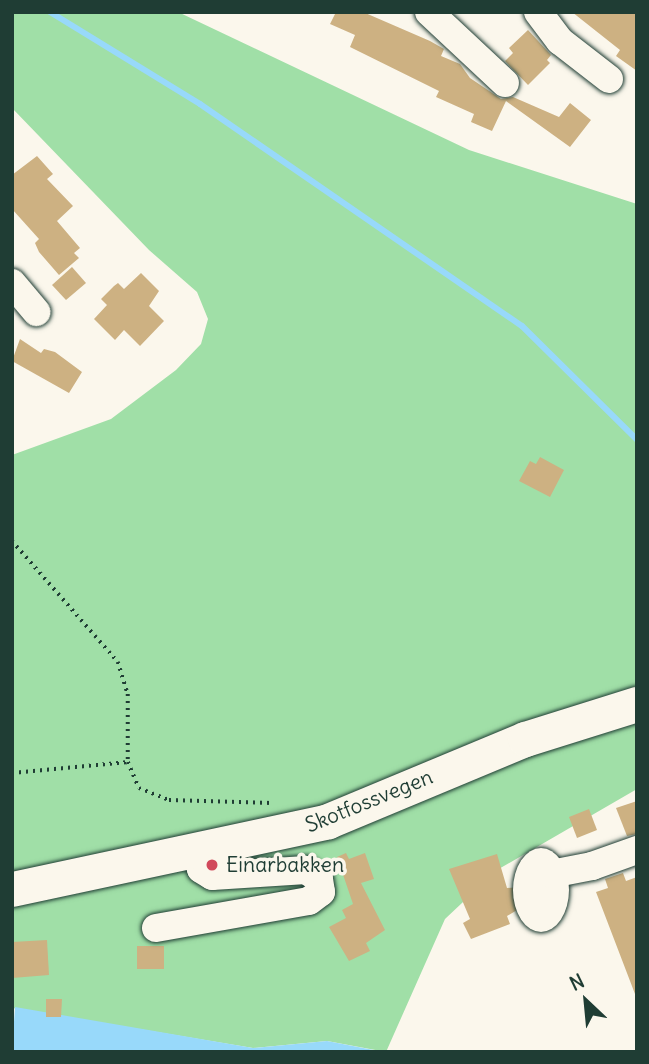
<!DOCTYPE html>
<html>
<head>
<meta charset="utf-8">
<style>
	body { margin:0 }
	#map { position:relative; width:649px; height:1064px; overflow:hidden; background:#fbf7ec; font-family:Delius,sans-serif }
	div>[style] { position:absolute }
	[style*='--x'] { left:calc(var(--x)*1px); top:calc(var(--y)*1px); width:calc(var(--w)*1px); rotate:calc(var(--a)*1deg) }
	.green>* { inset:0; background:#a0dfa7 }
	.water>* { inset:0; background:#98d9fa }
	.stream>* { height:6px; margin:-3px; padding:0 3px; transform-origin:3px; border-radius:3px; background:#98d9fa }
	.building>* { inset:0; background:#cdb182 }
	.path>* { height:3.5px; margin-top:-1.75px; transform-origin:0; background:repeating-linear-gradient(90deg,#1f3d34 0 2px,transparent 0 7px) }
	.roads { filter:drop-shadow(0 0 2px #1f3d34) drop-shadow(0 0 2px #1f3d34) }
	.minor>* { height:28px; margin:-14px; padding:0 14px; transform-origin:14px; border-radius:14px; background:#fbf7ec }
	.minor>.ring { margin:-14px; padding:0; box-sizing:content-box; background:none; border:28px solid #fbf7ec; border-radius:50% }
	.major>* { height:35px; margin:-17.5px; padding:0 17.5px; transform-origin:17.5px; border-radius:17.5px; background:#fbf7ec }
	.dots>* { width:19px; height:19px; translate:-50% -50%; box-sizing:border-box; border:4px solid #fbf7ec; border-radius:50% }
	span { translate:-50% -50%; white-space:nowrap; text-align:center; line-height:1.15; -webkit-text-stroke:7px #fbf7ec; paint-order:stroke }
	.street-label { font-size:21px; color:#1f3d34 }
	.poi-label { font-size:21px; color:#1f3d34 }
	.left { translate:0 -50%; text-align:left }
	.frame { position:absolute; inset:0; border:14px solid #1f3d34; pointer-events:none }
	.north { position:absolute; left:551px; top:966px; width:70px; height:70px; -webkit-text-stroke:5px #fbf7ec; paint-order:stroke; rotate:334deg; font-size:19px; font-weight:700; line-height:28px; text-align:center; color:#1f3d34 }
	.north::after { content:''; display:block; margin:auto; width:24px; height:32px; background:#1f3d34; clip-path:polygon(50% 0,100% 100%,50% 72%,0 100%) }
</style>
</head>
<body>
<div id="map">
	<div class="green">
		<i style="clip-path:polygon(12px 12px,178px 12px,469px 150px,637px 204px,637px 789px,497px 870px,445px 919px,386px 1052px,327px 1041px,253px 1048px,12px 1008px,12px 455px,111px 419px,176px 370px,201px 344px,208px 319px,197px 292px,149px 250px,12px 108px)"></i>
	</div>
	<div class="water">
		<i style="clip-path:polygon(15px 1007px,253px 1048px,327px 1041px,384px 1052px,12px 1052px)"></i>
	</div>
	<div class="stream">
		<i style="--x:50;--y:12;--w:176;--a:31.5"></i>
		<i style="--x:200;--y:104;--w:391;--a:34.6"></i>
		<i style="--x:522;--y:326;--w:162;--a:44.7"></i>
	</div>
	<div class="building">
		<i style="clip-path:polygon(336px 12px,363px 12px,430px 41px,444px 49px,441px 56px,460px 64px,470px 78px,501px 99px,513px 97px,559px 117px,570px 103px,591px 120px,570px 147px,506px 101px,492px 131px,471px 122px,474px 114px,436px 97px,439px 91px,350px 47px,355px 35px,330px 24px)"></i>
		<i style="clip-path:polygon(572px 12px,637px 12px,637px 71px,616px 56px,620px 50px)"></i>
		<i style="clip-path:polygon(528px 30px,551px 55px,547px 60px,550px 63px,528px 85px,505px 61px,513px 53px,509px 48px)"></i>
		<i style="clip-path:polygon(37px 156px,53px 174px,47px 179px,73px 206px,57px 221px,80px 248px,74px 253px,79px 258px,59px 275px,39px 252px,35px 243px,39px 239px,12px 209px,12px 175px)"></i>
		<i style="clip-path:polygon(72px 267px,86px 283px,66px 300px,52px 285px)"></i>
		<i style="clip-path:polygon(141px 273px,159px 291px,149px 306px,164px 321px,140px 346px,124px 330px,115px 340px,94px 319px,107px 305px,101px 299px,114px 286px,118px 283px,124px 289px)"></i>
		<i style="clip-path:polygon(20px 339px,41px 353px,44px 349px,55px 352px,82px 372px,69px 393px,12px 361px)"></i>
		<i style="clip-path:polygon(540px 457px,564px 470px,550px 497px,519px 481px,530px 461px,536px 464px)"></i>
		<i style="clip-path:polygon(637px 801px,637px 834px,627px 836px,616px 808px)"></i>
		<i style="clip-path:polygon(589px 809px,597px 830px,577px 838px,569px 817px)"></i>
		<i style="clip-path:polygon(346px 853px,349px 859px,365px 853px,374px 879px,361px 883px,385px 930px,366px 943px,370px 951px,349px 961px,329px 927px,346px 918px,342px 910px,353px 904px,337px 857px)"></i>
		<i style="clip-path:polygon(497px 854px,507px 888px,519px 887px,527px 904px,507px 916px,510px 924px,471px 939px,463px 923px,470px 919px,449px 869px)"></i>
		<i style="clip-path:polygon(623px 873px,626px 881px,637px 877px,635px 994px,596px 892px,608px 888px,605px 879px)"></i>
		<i style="clip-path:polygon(47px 940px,49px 975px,12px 978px,12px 942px)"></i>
		<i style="clip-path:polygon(137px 946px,164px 946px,164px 969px,137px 969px)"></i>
		<i style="clip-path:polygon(46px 999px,62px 999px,61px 1017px,46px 1017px)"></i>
	</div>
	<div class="path">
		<i style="--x:12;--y:541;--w:161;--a:48.8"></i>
		<i style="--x:118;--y:662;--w:34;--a:73"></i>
		<i style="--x:128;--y:694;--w:68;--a:90"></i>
		<i style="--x:128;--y:762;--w:28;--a:67"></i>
		<i style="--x:139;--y:788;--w:32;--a:22"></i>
		<i style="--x:169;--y:800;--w:103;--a:1.7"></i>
		<i style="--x:12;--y:773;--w:117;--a:-5.4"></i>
	</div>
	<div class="roads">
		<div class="minor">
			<i style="--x:429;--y:12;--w:104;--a:43.1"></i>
			<i style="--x:538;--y:12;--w:36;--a:53"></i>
			<i style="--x:560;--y:41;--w:62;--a:37.8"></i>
			<i style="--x:12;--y:283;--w:38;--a:50"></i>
			<i class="ring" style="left:527px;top:862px;width:-4px;height:-4px"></i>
			<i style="--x:551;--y:874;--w:42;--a:-11"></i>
			<i style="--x:592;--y:866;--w:48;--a:-19.6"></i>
			<i style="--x:156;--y:928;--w:155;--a:-10"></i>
			<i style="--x:309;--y:901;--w:15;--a:-37"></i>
			<i style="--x:321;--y:892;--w:13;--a:-99"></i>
			<i style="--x:319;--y:879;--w:16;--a:-145"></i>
			<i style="--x:306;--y:870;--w:94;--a:176.3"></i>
			<i style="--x:212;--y:876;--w:13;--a:-148"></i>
			<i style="--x:201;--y:869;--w:17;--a:-107"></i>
		</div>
		<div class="major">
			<i style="--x:12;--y:889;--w:323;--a:-12.1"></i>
			<i style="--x:328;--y:821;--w:213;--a:-22.6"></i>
			<i style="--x:525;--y:739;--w:117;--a:-17.4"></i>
		</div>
	</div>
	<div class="dots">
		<i style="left:212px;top:865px;background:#d1495b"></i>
	</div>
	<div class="street-label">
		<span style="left:369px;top:801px;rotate:-22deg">Skotfossvegen</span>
	</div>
	<div class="poi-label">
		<span class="left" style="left:226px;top:865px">Einarbakken</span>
	</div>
	<div class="frame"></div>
	<div class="north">N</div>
</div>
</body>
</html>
